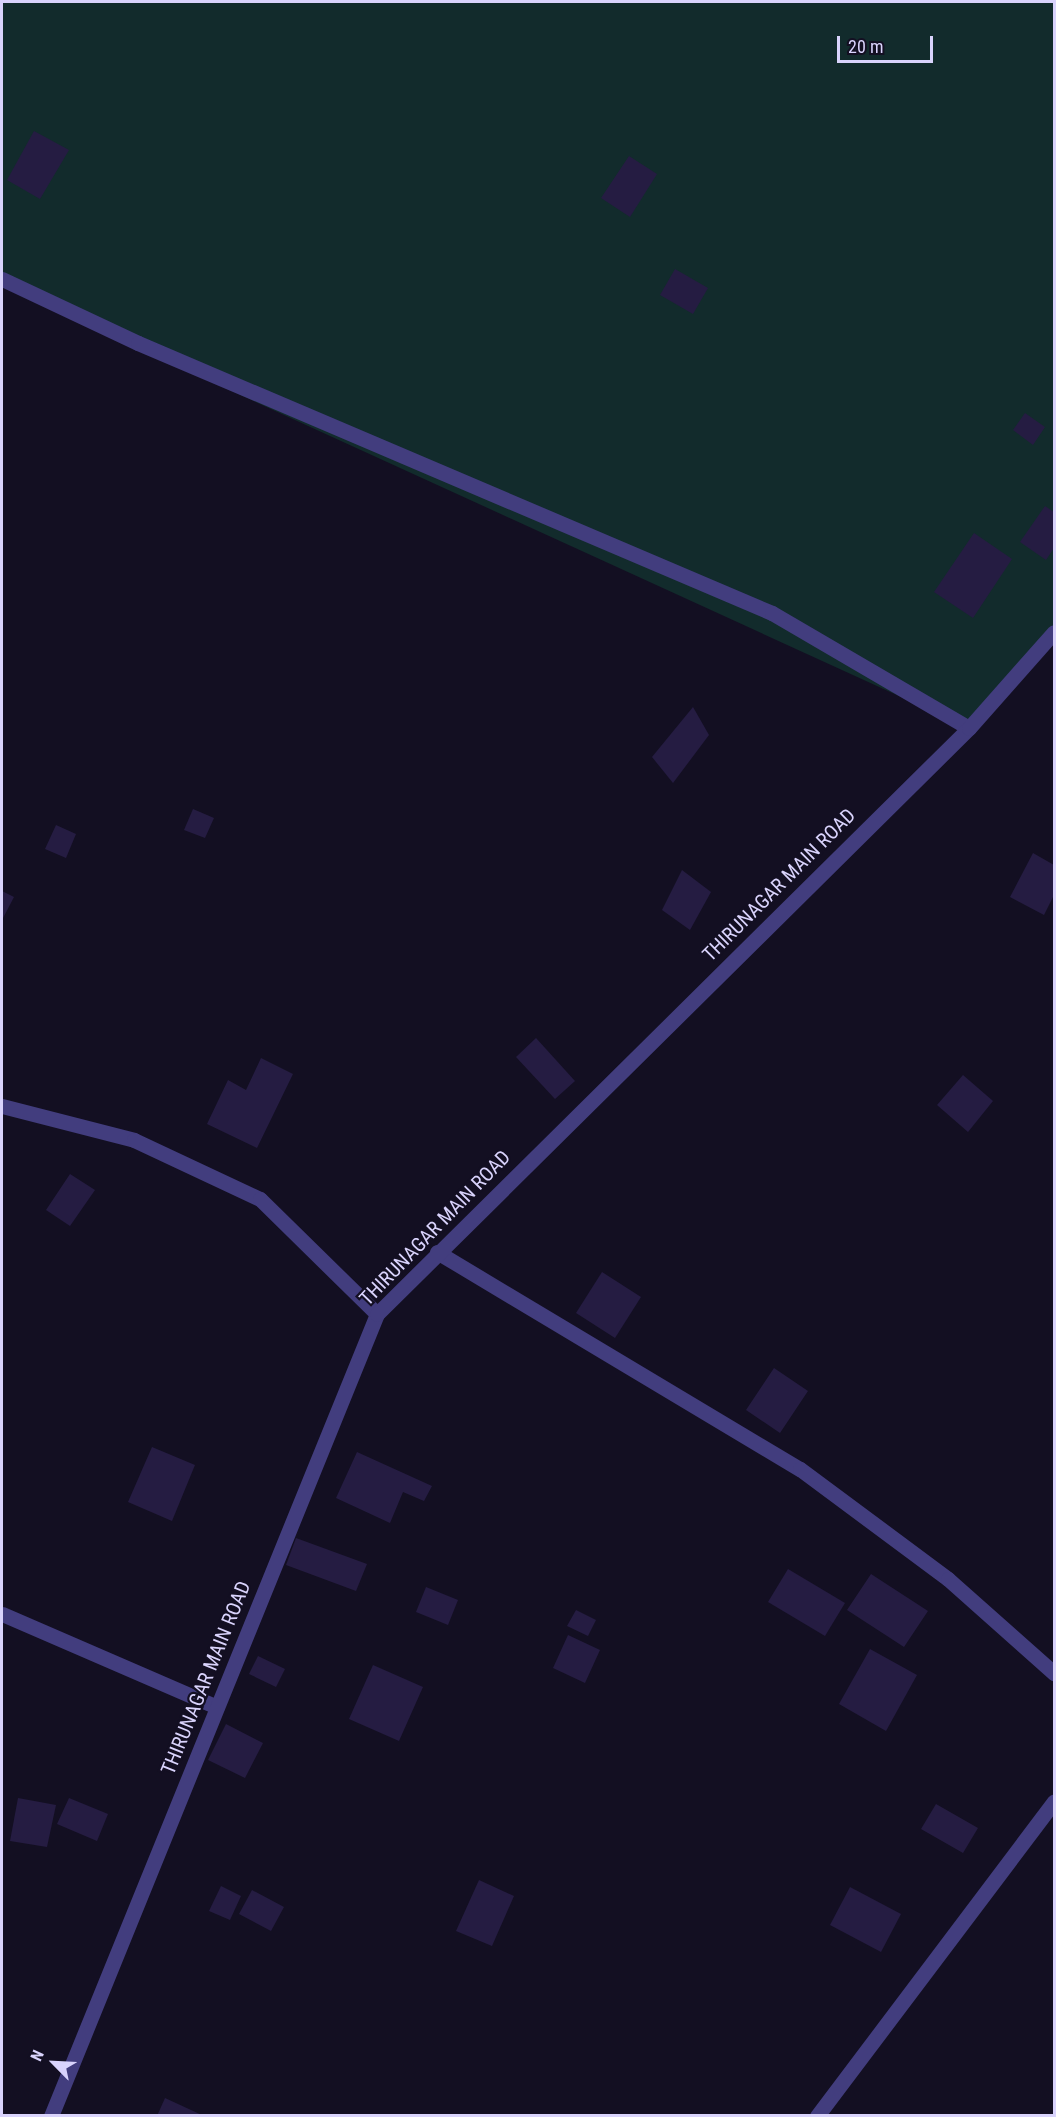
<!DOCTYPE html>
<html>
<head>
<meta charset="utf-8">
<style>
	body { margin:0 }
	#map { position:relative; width:1056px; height:2117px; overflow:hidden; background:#130f22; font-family:"Roboto Condensed",sans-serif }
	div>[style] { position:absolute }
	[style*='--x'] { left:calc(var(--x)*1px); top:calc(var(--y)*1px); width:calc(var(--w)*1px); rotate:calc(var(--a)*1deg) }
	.green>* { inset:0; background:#122b2c }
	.building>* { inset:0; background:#251c42 }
	.street>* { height:15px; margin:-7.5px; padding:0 7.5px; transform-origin:7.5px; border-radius:7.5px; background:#423d7e }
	span { translate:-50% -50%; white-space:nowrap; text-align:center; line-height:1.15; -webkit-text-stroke:4.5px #130f22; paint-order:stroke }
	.street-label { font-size:20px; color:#d9d3fc }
	.frame { position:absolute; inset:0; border:3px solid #d9d3fc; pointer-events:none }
	.north { position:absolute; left:24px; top:2033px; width:60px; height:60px; -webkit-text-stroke:4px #130f22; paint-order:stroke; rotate:294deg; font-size:16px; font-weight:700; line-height:24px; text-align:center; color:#d9d3fc }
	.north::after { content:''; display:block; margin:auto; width:21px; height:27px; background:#d9d3fc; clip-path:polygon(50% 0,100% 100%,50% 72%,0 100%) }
	.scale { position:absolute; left:837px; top:36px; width:96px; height:27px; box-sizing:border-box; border:3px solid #d9d3fc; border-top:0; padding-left:8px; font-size:18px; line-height:21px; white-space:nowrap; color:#d9d3fc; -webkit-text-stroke:4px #130f22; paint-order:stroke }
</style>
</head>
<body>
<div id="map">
	<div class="green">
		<i style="clip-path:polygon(2px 2px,1054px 2px,1054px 642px,969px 728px,2px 286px)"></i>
	</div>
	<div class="building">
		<i style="clip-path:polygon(34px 131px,69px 150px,40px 199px,7px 180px)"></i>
		<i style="clip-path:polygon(629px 156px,657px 174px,630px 217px,601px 198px)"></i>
		<i style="clip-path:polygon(675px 269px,708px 288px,693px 314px,660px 295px)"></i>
		<i style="clip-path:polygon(1025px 413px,1045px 427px,1033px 445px,1013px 430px)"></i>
		<i style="clip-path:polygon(1045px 506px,1054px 512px,1054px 548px,1046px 560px,1020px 542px)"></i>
		<i style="clip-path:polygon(974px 533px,1012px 559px,973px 618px,934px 592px)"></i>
		<i style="clip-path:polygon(693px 707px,709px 735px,673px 783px,652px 757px)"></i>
		<i style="clip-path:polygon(193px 809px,214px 818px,205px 838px,184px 830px)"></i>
		<i style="clip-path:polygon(56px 825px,76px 834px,66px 858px,45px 849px)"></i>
		<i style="clip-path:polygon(1033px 853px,1054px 865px,1054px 895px,1044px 915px,1010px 897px)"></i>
		<i style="clip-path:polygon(682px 870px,711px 892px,690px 930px,662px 910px)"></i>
		<i style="clip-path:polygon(2px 891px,14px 897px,2px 920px)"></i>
		<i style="clip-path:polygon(536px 1038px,575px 1081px,555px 1099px,516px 1057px)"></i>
		<i style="clip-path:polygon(261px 1058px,293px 1074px,257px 1148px,207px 1124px,228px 1080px,246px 1090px)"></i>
		<i style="clip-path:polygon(963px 1075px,993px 1101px,968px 1132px,937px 1105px)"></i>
		<i style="clip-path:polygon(70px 1174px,95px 1190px,70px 1226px,46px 1210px)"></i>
		<i style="clip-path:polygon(602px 1272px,641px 1297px,615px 1338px,576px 1313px)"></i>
		<i style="clip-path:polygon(774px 1368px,808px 1391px,780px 1433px,746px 1410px)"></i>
		<i style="clip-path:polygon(152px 1447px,195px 1465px,172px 1521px,128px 1502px)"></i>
		<i style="clip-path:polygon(357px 1452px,432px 1486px,424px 1501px,403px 1492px,390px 1523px,336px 1498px)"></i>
		<i style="clip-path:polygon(296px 1538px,367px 1564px,356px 1591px,286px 1565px)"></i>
		<i style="clip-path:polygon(788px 1569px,845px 1603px,825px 1636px,768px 1602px)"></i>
		<i style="clip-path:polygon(871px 1574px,928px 1611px,904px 1647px,847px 1610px)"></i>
		<i style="clip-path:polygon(426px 1587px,458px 1600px,448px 1625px,416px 1612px)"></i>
		<i style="clip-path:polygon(576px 1610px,596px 1620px,588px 1636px,567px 1626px)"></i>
		<i style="clip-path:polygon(568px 1635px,600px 1650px,585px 1683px,553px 1668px)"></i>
		<i style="clip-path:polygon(870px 1649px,917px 1675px,886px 1731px,839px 1704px)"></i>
		<i style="clip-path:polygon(258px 1656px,285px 1669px,276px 1687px,249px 1674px)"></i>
		<i style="clip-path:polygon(373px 1665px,423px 1687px,399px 1741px,349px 1719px)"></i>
		<i style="clip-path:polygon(226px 1724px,263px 1743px,245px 1778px,208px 1760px)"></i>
		<i style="clip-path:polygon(18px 1798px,56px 1805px,47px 1847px,10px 1841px)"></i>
		<i style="clip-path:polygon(69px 1798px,108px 1814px,97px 1841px,57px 1824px)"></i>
		<i style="clip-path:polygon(936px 1804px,978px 1828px,963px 1853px,921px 1829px)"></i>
		<i style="clip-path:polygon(479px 1880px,514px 1896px,492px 1946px,456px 1931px)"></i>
		<i style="clip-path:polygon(221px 1886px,241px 1896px,230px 1920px,209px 1911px)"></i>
		<i style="clip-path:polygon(850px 1887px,901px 1914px,881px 1952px,830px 1925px)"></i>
		<i style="clip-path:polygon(252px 1890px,284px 1907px,271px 1931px,239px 1914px)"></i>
		<i style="clip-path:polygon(165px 2098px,204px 2116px,157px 2116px)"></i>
	</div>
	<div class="street">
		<i style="--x:2;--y:279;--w:150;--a:25.2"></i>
		<i style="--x:138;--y:343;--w:689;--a:23.07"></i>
		<i style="--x:772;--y:613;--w:228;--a:30.3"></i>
		<i style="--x:2;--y:1106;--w:136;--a:14.4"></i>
		<i style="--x:134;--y:1140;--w:139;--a:25.1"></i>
		<i style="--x:260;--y:1199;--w:164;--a:44.5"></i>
		<i style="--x:437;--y:1252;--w:423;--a:30.9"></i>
		<i style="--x:800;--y:1469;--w:184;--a:36.6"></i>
		<i style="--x:948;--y:1579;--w:142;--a:41.6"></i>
		<i style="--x:2;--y:1614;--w:234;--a:23.4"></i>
		<i style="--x:51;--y:2116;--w:866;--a:-67.88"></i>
		<i style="--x:377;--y:1314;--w:833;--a:-44.71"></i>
		<i style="--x:969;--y:728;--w:128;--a:-48.5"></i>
		<i style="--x:817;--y:2116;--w:394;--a:-53"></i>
	</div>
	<div class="street-label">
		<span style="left:779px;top:885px;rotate:-45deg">THIRUNAGAR MAIN ROAD</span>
		<span style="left:435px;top:1228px;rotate:-46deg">THIRUNAGAR MAIN ROAD</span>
		<span style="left:206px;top:1678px;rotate:-68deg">THIRUNAGAR MAIN ROAD</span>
	</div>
	<div class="frame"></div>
	<div class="north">N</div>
	<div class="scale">20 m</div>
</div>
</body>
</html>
